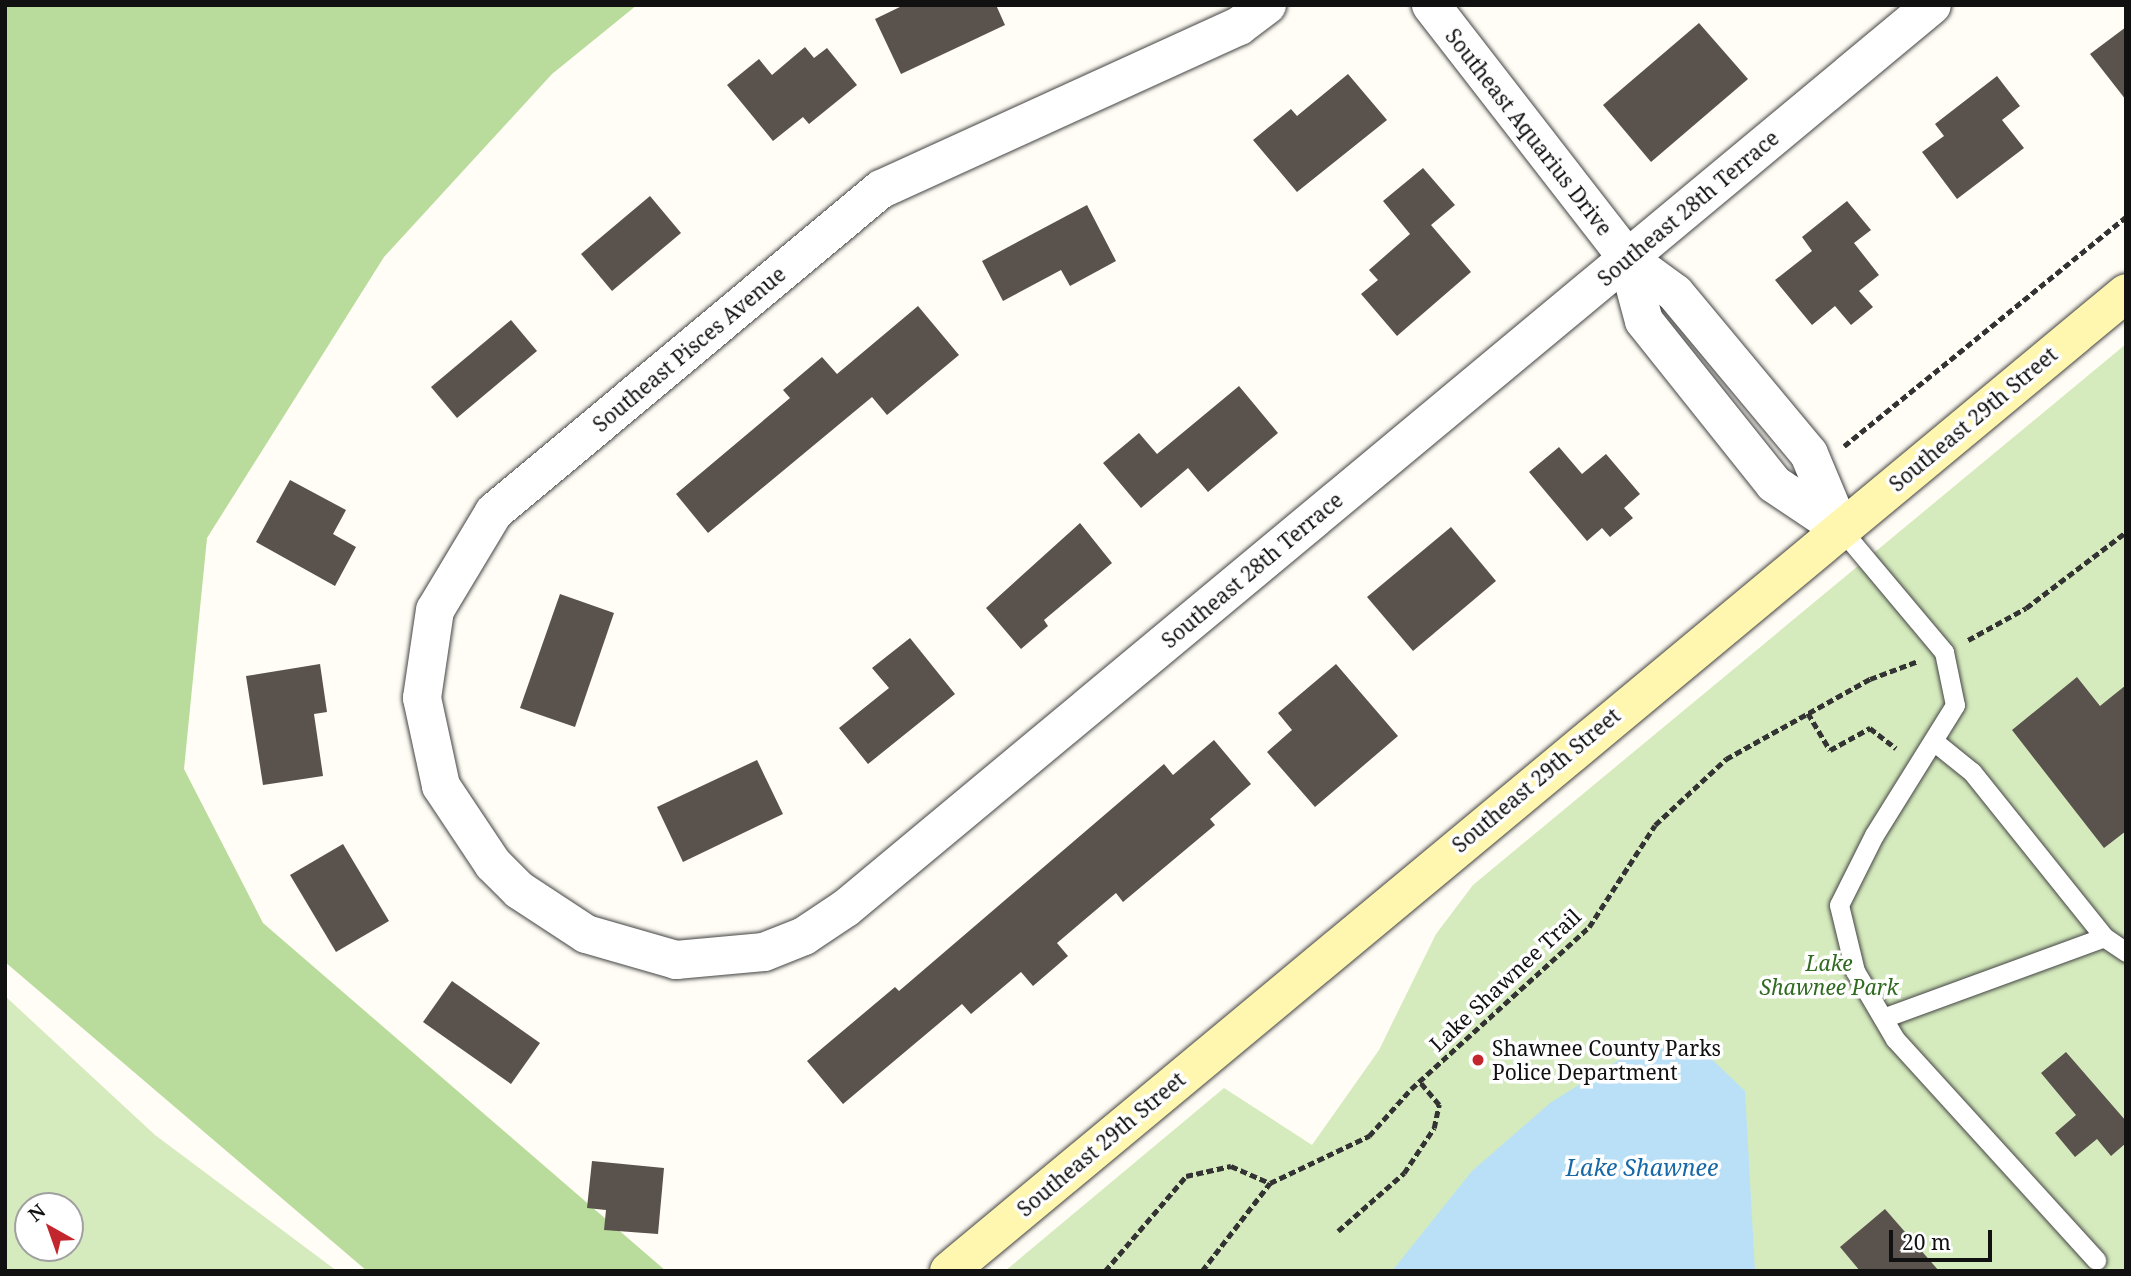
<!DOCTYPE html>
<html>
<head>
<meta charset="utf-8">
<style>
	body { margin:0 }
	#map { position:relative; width:2131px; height:1276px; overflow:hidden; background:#fffdf5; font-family:"Noto Serif",serif }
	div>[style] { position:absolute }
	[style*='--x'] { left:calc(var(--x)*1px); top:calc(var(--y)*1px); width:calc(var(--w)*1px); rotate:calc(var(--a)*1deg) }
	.green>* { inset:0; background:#d5ebbd }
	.forest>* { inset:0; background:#b9dc9c }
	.water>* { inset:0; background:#b9e0f7 }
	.building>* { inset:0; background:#5a524d }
	.path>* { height:4.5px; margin-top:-2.25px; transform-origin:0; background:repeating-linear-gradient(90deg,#333 0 7px,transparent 0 10.5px) }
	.roads { filter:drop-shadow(0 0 2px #444) drop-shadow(0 0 2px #444) }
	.service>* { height:19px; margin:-9.5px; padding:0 9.5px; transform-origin:9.5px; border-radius:9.5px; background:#fff }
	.minor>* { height:38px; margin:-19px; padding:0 19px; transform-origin:19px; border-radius:19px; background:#fff }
	.secondary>* { height:38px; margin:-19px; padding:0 19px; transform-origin:19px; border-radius:19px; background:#fff6b0 }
	.dots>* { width:19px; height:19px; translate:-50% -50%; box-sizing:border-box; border:4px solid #fff; border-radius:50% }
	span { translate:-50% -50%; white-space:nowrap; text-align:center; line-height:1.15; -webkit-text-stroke:7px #fff; paint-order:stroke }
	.street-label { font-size:21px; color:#111 }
	.park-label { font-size:21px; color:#2f6b1f; font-style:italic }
	.poi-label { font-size:21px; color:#111 }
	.left { translate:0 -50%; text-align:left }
	.water-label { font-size:23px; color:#1768a6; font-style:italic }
	.frame { position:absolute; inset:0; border:7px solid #111; pointer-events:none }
	.north { position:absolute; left:14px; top:1192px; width:70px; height:70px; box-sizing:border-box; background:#fff; border:2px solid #a0a0a0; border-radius:50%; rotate:320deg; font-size:19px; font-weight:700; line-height:28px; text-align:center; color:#111 }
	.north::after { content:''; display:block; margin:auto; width:24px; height:32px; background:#c4262e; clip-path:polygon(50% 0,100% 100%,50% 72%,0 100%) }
	.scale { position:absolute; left:1889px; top:1230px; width:103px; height:32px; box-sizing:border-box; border:4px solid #111; border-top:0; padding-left:9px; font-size:21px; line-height:24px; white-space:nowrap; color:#111; -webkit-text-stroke:5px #fff; paint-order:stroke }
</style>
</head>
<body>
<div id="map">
	<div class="green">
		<i style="clip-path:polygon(2126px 344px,2126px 1271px,1005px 1271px,1224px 1088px,1312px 1145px,1379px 1050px,1436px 934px,1473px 885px)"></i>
		<i style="clip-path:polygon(evenodd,5px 996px,155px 1135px,337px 1271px,5px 1271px,5px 996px,28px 1206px,70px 1206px,70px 1248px,28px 1248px,28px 1206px)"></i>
	</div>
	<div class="forest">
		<i style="clip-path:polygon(5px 5px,637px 5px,552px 74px,384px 257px,207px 538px,184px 769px,263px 923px,666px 1271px,367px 1271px,5px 962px)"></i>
	</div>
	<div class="water">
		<i style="clip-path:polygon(1646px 1043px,1697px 1045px,1745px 1091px,1755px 1271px,1392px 1271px,1472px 1171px,1550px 1103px)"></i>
	</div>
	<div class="building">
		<i style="clip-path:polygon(904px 5px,996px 5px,1005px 25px,901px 74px,875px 19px)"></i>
		<i style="clip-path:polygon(1699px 23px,1748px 79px,1651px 162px,1603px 105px)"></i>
		<i style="clip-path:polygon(2126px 27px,2126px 100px,2090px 54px)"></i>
		<i style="clip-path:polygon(805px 47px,814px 58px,827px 48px,857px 85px,809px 124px,803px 117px,773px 141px,727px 85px,759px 59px,772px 75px)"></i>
		<i style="clip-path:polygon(1348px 74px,1387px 120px,1297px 192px,1253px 140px,1291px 109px,1297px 116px)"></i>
		<i style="clip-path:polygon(1997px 76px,2020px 106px,2002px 120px,2024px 148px,1957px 199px,1922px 152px,1944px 136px,1935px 124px)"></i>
		<i style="clip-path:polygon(1423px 168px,1455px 205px,1431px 225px,1471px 272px,1397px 336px,1361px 294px,1378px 280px,1369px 270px,1410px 234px,1383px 201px)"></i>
		<i style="clip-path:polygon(650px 196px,681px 233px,612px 291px,581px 254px)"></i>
		<i style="clip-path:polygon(1847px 201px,1871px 230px,1854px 243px,1879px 275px,1859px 291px,1873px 307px,1851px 325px,1835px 306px,1812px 325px,1775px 280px,1812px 251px,1802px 237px)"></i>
		<i style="clip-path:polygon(1087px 205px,1116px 261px,1070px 286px,1061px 270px,1003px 301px,982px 261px)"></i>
		<i style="clip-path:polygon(918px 306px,959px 355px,887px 415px,872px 397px,708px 533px,676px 494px,790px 398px,783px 390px,822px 357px,837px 374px)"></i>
		<i style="clip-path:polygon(511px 320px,537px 351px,457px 418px,431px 387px)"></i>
		<i style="clip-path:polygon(1239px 386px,1278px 433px,1208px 492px,1188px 468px,1141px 508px,1103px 463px,1139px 433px,1157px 454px)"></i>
		<i style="clip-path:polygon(1559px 447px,1582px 474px,1606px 454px,1640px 494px,1624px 508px,1633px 518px,1610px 537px,1602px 528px,1587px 541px,1529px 472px)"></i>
		<i style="clip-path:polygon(290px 480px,346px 510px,333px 534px,356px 547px,335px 586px,256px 542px)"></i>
		<i style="clip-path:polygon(1080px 523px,1112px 563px,1044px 620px,1048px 626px,1021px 649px,986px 608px)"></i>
		<i style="clip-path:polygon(1451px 527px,1496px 581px,1413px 651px,1367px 597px)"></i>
		<i style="clip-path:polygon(560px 594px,614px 613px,575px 727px,520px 708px)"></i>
		<i style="clip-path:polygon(910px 638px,955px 694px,868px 764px,839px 728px,889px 688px,872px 668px)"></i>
		<i style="clip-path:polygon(320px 664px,327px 712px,314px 714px,323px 776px,263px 785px,246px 676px)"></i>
		<i style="clip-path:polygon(1336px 664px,1398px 736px,1315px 807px,1267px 752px,1292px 730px,1278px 713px)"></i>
		<i style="clip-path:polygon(2077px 677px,2100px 706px,2126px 685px,2126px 831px,2104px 848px,2012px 730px)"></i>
		<i style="clip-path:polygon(1214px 740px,1251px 784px,1210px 819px,1215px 825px,1123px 902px,1116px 893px,1057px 943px,1068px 956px,1033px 986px,1021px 972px,971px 1014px,962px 1004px,843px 1104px,807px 1061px,895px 987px,899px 991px,1164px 764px,1173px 775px)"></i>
		<i style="clip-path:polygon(757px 760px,783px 814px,683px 862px,657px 807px)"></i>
		<i style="clip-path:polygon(343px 844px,389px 921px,336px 952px,290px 875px)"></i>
		<i style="clip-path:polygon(452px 981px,540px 1043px,511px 1084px,423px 1022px)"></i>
		<i style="clip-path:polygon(2066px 1052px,2126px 1121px,2126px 1143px,2111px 1156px,2097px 1139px,2075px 1157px,2055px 1133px,2076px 1115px,2041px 1073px)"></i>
		<i style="clip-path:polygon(592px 1161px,664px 1168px,658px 1234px,604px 1230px,606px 1210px,587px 1208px)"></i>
		<i style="clip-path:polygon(1885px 1209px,1939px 1271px,1860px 1271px,1840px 1247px)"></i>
	</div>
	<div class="path">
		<i style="--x:1844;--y:446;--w:363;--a:-39.1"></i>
		<i style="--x:1968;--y:640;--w:66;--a:-28.9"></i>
		<i style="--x:2026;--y:608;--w:126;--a:-37.2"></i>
		<i style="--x:1808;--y:713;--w:43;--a:59.3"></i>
		<i style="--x:1830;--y:750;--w:46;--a:-28.8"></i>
		<i style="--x:1870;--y:728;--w:33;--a:38"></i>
		<i style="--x:1338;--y:1231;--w:88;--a:-41.3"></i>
		<i style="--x:1404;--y:1173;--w:54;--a:-56.3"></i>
		<i style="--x:1434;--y:1128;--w:24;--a:-78"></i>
		<i style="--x:1439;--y:1105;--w:31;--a:-130"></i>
		<i style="--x:1105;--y:1271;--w:125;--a:-49.5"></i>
		<i style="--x:1186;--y:1176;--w:46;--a:-12.5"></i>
		<i style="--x:1231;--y:1166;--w:43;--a:23.6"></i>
		<i style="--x:1202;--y:1271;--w:111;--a:-52.3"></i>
		<i style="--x:1270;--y:1183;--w:110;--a:-25.4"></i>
		<i style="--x:1369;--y:1136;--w:63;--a:-48.2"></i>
		<i style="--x:1411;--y:1089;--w:241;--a:-42.3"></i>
		<i style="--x:1589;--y:927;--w:121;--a:-57.1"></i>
		<i style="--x:1655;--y:825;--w:97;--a:-42.9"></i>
		<i style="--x:1726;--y:759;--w:165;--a:-29.1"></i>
		<i style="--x:1870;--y:679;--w:51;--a:-20.6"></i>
	</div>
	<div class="roads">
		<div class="service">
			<i style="--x:1840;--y:528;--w:162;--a:50"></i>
			<i style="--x:1944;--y:652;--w:54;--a:78.3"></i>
			<i style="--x:1955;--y:705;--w:153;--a:121.9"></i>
			<i style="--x:1874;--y:835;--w:78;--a:116.6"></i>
			<i style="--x:1839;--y:905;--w:68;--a:76.4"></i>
			<i style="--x:1855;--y:971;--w:79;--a:59.5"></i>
			<i style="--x:1895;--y:1039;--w:299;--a:47.7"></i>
			<i style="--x:1936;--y:743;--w:46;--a:38.9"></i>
			<i style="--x:1972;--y:772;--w:211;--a:51.3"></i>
			<i style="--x:2104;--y:937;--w:27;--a:34"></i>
			<i style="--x:1883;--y:1018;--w:235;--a:-20.1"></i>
		</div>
		<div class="minor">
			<i style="--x:1267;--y:5;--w:35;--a:143"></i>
			<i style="--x:1239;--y:26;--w:393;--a:155.5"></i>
			<i style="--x:881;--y:189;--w:504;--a:140.15"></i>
			<i style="--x:494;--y:512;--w:114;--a:121"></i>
			<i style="--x:435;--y:610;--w:89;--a:98.4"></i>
			<i style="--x:422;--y:698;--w:90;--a:77.8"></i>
			<i style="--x:441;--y:786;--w:94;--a:56.3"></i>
			<i style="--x:493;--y:864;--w:37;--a:45"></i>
			<i style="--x:519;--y:890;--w:80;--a:33.3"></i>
			<i style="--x:586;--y:934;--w:94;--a:16.1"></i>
			<i style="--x:676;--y:960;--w:88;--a:-5.2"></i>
			<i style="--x:764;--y:952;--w:43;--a:-21.8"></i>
			<i style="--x:804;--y:936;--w:50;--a:-33.7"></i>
			<i style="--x:846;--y:908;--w:1412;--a:-39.74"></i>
			<i style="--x:1431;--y:5;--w:320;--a:52.2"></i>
			<i style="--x:1627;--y:258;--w:59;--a:36.1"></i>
			<i style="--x:1675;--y:293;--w:209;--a:50.2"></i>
			<i style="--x:1809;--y:454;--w:80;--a:67.3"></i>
			<i style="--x:1627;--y:258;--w:65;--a:74.9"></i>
			<i style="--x:1644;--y:321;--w:208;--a:51.4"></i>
			<i style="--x:1774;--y:484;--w:79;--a:33.7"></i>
		</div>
		<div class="secondary">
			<i style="--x:949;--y:1271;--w:1530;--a:-39.72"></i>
		</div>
	</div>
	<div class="dots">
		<i style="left:1478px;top:1060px;background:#c4262e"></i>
	</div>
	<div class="street-label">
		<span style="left:1529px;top:132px;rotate:52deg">Southeast Aquarius Drive</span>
		<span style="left:1688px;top:208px;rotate:-40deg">Southeast 28th Terrace</span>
		<span style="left:689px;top:349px;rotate:-40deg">Southeast Pisces Avenue</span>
		<span style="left:1973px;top:419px;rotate:-40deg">Southeast 29th Street</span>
		<span style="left:1252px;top:570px;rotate:-40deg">Southeast 28th Terrace</span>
		<span style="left:1536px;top:780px;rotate:-40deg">Southeast 29th Street</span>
		<span style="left:1505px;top:980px;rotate:-43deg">Lake Shawnee Trail</span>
		<span style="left:1101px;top:1144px;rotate:-40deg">Southeast 29th Street</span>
	</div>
	<div class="park-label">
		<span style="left:1829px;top:975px">Lake<br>Shawnee Park</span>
	</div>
	<div class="poi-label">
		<span class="left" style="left:1492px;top:1060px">Shawnee County Parks<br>Police Department</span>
	</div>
	<div class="water-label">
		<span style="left:1642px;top:1167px">Lake Shawnee</span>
	</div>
	<div class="frame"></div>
	<div class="north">N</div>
	<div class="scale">20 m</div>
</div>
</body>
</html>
